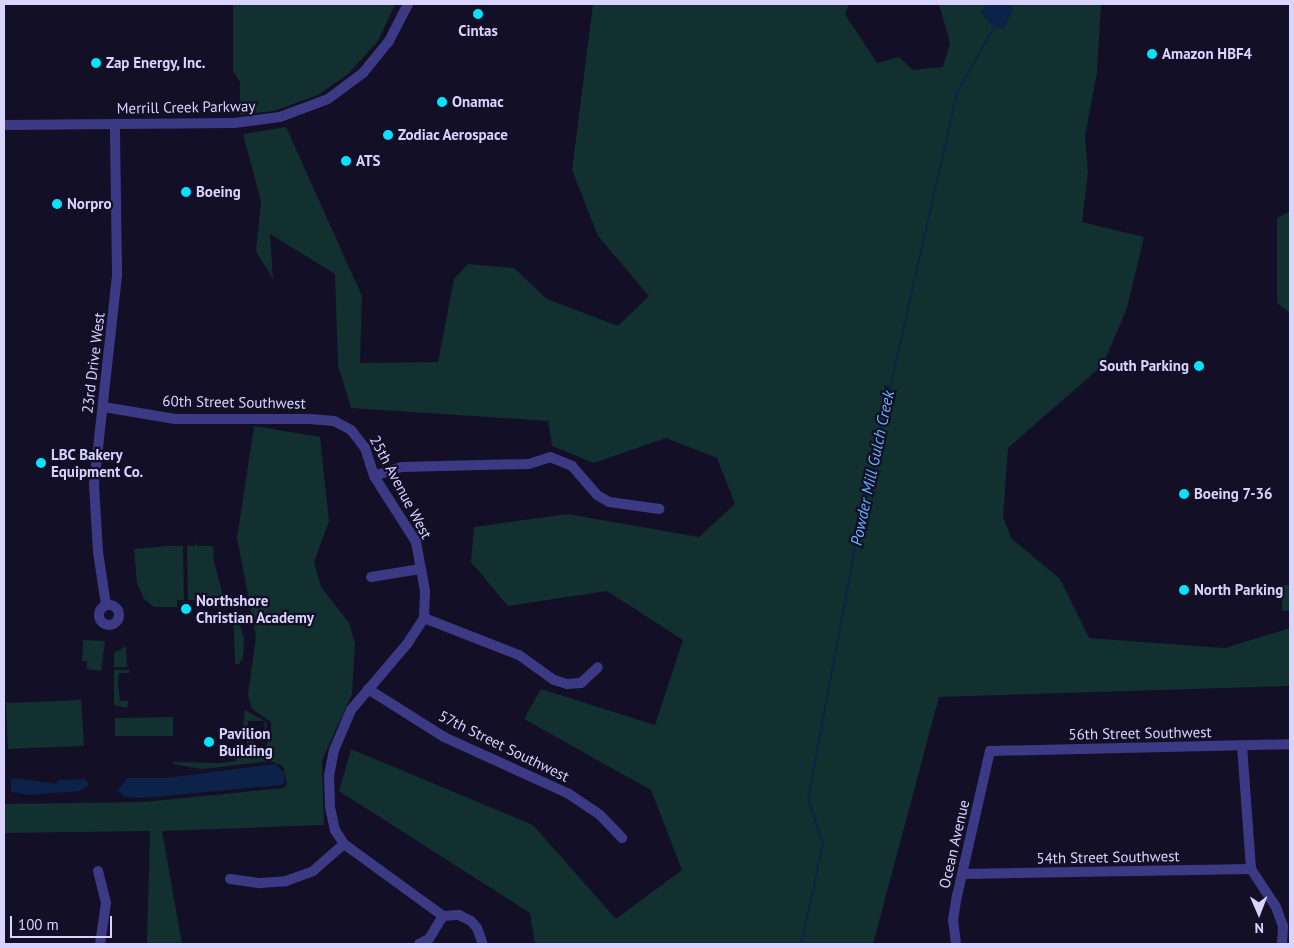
<!DOCTYPE html>
<html>
<head>
<meta charset="utf-8">
<style>
	body { margin:0 }
	#map { position:relative; width:1294px; height:948px; overflow:hidden; background:#130f26; font-family:"PT Sans",sans-serif }
	div>[style] { position:absolute }
	[style*='--x'] { left:calc(var(--x)*1px); top:calc(var(--y)*1px); width:calc(var(--w)*1px); rotate:calc(var(--a)*1deg) }
	.green>* { inset:0; background:#12302f }
	.water>* { inset:0; background:#0c2248 }
	.stream>* { height:2px; margin:-1px; padding:0 1px; transform-origin:1px; border-radius:1px; background:#0c2248 }
	.minor>* { height:10px; margin:-5px; padding:0 5px; transform-origin:5px; border-radius:5px; background:#3d3a85 }
	.minor>.ring { margin:-5px; padding:0; box-sizing:content-box; background:none; border:10px solid #3d3a85; border-radius:50% }
	.dots>* { width:14px; height:14px; translate:-50% -50%; box-sizing:border-box; border:2px solid #130f26; border-radius:50% }
	span { translate:-50% -50%; white-space:nowrap; text-align:center; line-height:1.15; -webkit-text-stroke:4.5px #130f26; paint-order:stroke }
	.poi-label { font-size:15px; color:#d9d4ff; font-weight:700 }
	.left { translate:0 -50%; text-align:left }
	.right { translate:-100% -50%; text-align:right }
	.street-label { font-size:15px; color:#d9d4ff }
	.water-label { font-size:16px; color:#62b6ff; font-style:italic }
	.frame { position:absolute; inset:0; border:5px solid #d9d4ff; pointer-events:none }
	.north { position:absolute; left:1234px; top:888px; width:50px; height:50px; -webkit-text-stroke:4px #130f26; paint-order:stroke; rotate:179deg; font-size:14px; font-weight:700; line-height:20px; text-align:center; color:#d9d4ff }
	.north::after { content:''; display:block; margin:auto; width:18px; height:22px; background:#d9d4ff; clip-path:polygon(50% 0,100% 100%,50% 72%,0 100%) }
	.scale { position:absolute; left:10px; top:916px; width:102px; height:22px; box-sizing:border-box; border:2px solid #d9d4ff; border-top:0; padding-left:6px; font-size:15px; line-height:18px; white-space:nowrap; color:#d9d4ff; -webkit-text-stroke:4px #130f26; paint-order:stroke }
</style>
</head>
<body>
<div id="map">
	<div class="green">
		<i style="clip-path:polygon(233px 4px,395px 4px,378px 41px,348px 74px,318px 95px,274px 111px,240px 115px,240px 82px,233px 71px)"></i>
		<i style="clip-path:polygon(593px 4px,849px 4px,845px 14px,877px 63px,899px 57px,913px 70px,943px 67px,950px 43px,939px 4px,1101px 4px,1097px 73px,1085px 136px,1088px 172px,1082px 222px,1144px 237px,1127px 308px,1103px 365px,1008px 448px,1003px 517px,1012px 539px,1060px 579px,1089px 638px,1225px 648px,1290px 628px,1290px 686px,939px 697px,873px 944px,535px 944px,530px 913px,339px 791px,351px 749px,533px 825px,616px 919px,682px 870px,651px 790px,524px 719px,541px 689px,655px 725px,683px 640px,607px 591px,508px 606px,471px 562px,474px 527px,567px 514px,699px 537px,735px 504px,717px 458px,666px 438px,594px 463px,552px 446px,548px 421px,351px 408px,338px 365px,335px 274px,270px 234px,273px 279px,256px 251px,261px 201px,243px 134px,286px 127px,362px 296px,360px 363px,438px 362px,454px 279px,468px 264px,514px 268px,547px 299px,618px 326px,649px 296px,598px 236px,572px 170px)"></i>
		<i style="clip-path:polygon(1290px 211px,1290px 313px,1277px 303px,1277px 218px)"></i>
		<i style="clip-path:polygon(254px 426px,320px 437px,329px 521px,314px 562px,321px 587px,349px 623px,355px 643px,352px 694px,322px 760px,324px 825px,162px 831px,182px 944px,147px 944px,150px 831px,5px 833px,4px 855px,4px 804px,144px 802px,283px 788px,287px 784px,283px 766px,270px 761px,202px 769px,173px 764px,173px 762px,222px 763px,236px 761px,236px 757px,243px 756px,247px 746px,247px 728px,249px 734px,265px 733px,264px 721px,248px 721px,248px 727px,243px 726px,245px 710px,263px 720px,267px 724px,266px 733px,264px 735px,253px 736px,254px 754px,264px 754px,271px 732px,271px 722px,252px 709px,248px 695px,256px 637px,237px 538px)"></i>
		<i style="clip-path:polygon(196px 541px,197px 546px,213px 546px,214px 561px,224px 600px,220px 606px,195px 606px,195px 600px,188px 600px,187px 546px,195px 546px)"></i>
		<i style="clip-path:polygon(167px 546px,183px 546px,184px 600px,177px 600px,177px 607px,154px 607px,144px 599px,137px 583px,134px 549px)"></i>
		<i style="clip-path:polygon(1282px 585px,1290px 585px,1290px 611px,1282px 611px)"></i>
		<i style="clip-path:polygon(233px 611px,237px 614px,244px 639px,243px 658px,239px 664px,235px 664px)"></i>
		<i style="clip-path:polygon(83px 640px,105px 641px,101px 671px,87px 669px,87px 661px,82px 661px)"></i>
		<i style="clip-path:polygon(126px 646px,127px 667px,114px 667px,114px 653px)"></i>
		<i style="clip-path:polygon(114px 670px,129px 670px,129px 673px,119px 673px,118px 683px,120px 701px,129px 701px,127px 708px,114px 705px)"></i>
		<i style="clip-path:polygon(81px 700px,84px 746px,8px 749px,6px 703px)"></i>
		<i style="clip-path:polygon(173px 717px,173px 736px,115px 736px,115px 718px)"></i>
	</div>
	<div class="water">
		<i style="clip-path:polygon(986px 4px,1012px 4px,1012px 13px,1003px 29px,994px 27px,981px 14px)"></i>
		<i style="clip-path:polygon(275px 764px,284px 772px,285px 782px,281px 785px,143px 798px,125px 797px,118px 790px,127px 778px,166px 778px)"></i>
		<i style="clip-path:polygon(15px 778px,56px 784px,58px 780px,85px 779px,89px 785px,80px 791px,28px 795px,11px 792px,11px 779px)"></i>
	</div>
	<div class="stream">
		<i style="--x:801;--y:944;--w:102;--a:-77.6"></i>
		<i style="--x:823;--y:844;--w:47;--a:-108.4"></i>
		<i style="--x:808;--y:799;--w:293;--a:-79.4"></i>
		<i style="--x:862;--y:511;--w:429;--a:-77.2"></i>
		<i style="--x:957;--y:93;--w:78;--a:-60.8"></i>
	</div>
	<div class="minor">
		<i style="--x:4;--y:125;--w:230;--a:-0.5"></i>
		<i style="--x:234;--y:123;--w:46;--a:-7.4"></i>
		<i style="--x:280;--y:117;--w:51;--a:-20.6"></i>
		<i style="--x:328;--y:99;--w:44;--a:-36.6"></i>
		<i style="--x:363;--y:73;--w:41;--a:-50.9"></i>
		<i style="--x:389;--y:41;--w:42;--a:-62.8"></i>
		<i style="--x:104;--y:407;--w:72;--a:9.6"></i>
		<i style="--x:175;--y:419;--w:135;--a:0"></i>
		<i style="--x:310;--y:419;--w:24;--a:5"></i>
		<i style="--x:334;--y:421;--w:19;--a:28"></i>
		<i style="--x:351;--y:430;--w:23;--a:52"></i>
		<i style="--x:365;--y:448;--w:29;--a:72"></i>
		<i style="--x:374;--y:476;--w:78;--a:57.5"></i>
		<i style="--x:416;--y:542;--w:50;--a:79.6"></i>
		<i style="--x:425;--y:591;--w:27;--a:92"></i>
		<i style="--x:424;--y:618;--w:31;--a:123"></i>
		<i style="--x:407;--y:644;--w:87;--a:130.3"></i>
		<i style="--x:351;--y:710;--w:43;--a:113"></i>
		<i style="--x:334;--y:750;--w:26;--a:101"></i>
		<i style="--x:329;--y:776;--w:31;--a:88"></i>
		<i style="--x:330;--y:807;--w:24;--a:78"></i>
		<i style="--x:335;--y:830;--w:17;--a:57"></i>
		<i style="--x:344;--y:844;--w:122;--a:36"></i>
		<i style="--x:374;--y:476;--w:29;--a:-18"></i>
		<i style="--x:402;--y:467;--w:127;--a:-1.4"></i>
		<i style="--x:529;--y:464;--w:22;--a:-18"></i>
		<i style="--x:550;--y:457;--w:24;--a:22"></i>
		<i style="--x:572;--y:466;--w:38;--a:49"></i>
		<i style="--x:597;--y:495;--w:14;--a:30"></i>
		<i style="--x:609;--y:502;--w:51;--a:7.8"></i>
		<i style="--x:371;--y:577;--w:51;--a:-9.1"></i>
		<i class="ring" style="left:99px;top:605px;width:10px;height:10px"></i>
		<i style="--x:106;--y:605;--w:54;--a:-98.6"></i>
		<i style="--x:98;--y:552;--w:68;--a:-93.4"></i>
		<i style="--x:94;--y:484;--w:211;--a:-83.7"></i>
		<i style="--x:117;--y:274;--w:150;--a:-90.8"></i>
		<i style="--x:424;--y:618;--w:102;--a:21.3"></i>
		<i style="--x:519;--y:655;--w:43;--a:35.5"></i>
		<i style="--x:554;--y:680;--w:14;--a:17"></i>
		<i style="--x:567;--y:684;--w:14;--a:-4"></i>
		<i style="--x:581;--y:683;--w:23;--a:-43"></i>
		<i style="--x:368;--y:689;--w:90;--a:32.3"></i>
		<i style="--x:444;--y:737;--w:137;--a:24.5"></i>
		<i style="--x:569;--y:794;--w:37;--a:34"></i>
		<i style="--x:600;--y:815;--w:32;--a:46"></i>
		<i style="--x:1242;--y:746;--w:123;--a:85.8"></i>
		<i style="--x:1251;--y:869;--w:45;--a:56.7"></i>
		<i style="--x:1276;--y:907;--w:20;--a:70"></i>
		<i style="--x:1283;--y:926;--w:18;--a:93"></i>
		<i style="--x:98;--y:871;--w:33;--a:76"></i>
		<i style="--x:106;--y:903;--w:41;--a:98.3"></i>
		<i style="--x:964;--y:874;--w:287;--a:-1"></i>
		<i style="--x:230;--y:879;--w:30;--a:8"></i>
		<i style="--x:260;--y:883;--w:26;--a:-4"></i>
		<i style="--x:286;--y:881;--w:29;--a:-20"></i>
		<i style="--x:313;--y:871;--w:41;--a:-41.1"></i>
		<i style="--x:443;--y:916;--w:16;--a:-4"></i>
		<i style="--x:459;--y:915;--w:13;--a:27"></i>
		<i style="--x:471;--y:921;--w:9;--a:49"></i>
		<i style="--x:477;--y:928;--w:15;--a:70"></i>
		<i style="--x:419;--y:944;--w:11;--a:-27"></i>
		<i style="--x:429;--y:939;--w:27;--a:-59"></i>
		<i style="--x:956;--y:944;--w:24;--a:-97"></i>
		<i style="--x:953;--y:920;--w:24;--a:-81"></i>
		<i style="--x:957;--y:896;--w:149;--a:-77.2"></i>
		<i style="--x:990;--y:751;--w:300;--a:-1.3"></i>
	</div>
	<div class="dots">
		<i style="left:478px;top:14px;background:#00e5ff"></i>
		<i style="left:1152px;top:54px;background:#00e5ff"></i>
		<i style="left:96px;top:63px;background:#00e5ff"></i>
		<i style="left:442px;top:102px;background:#00e5ff"></i>
		<i style="left:388px;top:135px;background:#00e5ff"></i>
		<i style="left:346px;top:161px;background:#00e5ff"></i>
		<i style="left:186px;top:192px;background:#00e5ff"></i>
		<i style="left:57px;top:204px;background:#00e5ff"></i>
		<i style="left:1199px;top:366px;background:#00e5ff"></i>
		<i style="left:41px;top:463px;background:#00e5ff"></i>
		<i style="left:1184px;top:494px;background:#00e5ff"></i>
		<i style="left:1184px;top:590px;background:#00e5ff"></i>
		<i style="left:186px;top:609px;background:#00e5ff"></i>
		<i style="left:209px;top:742px;background:#00e5ff"></i>
	</div>
	<div class="poi-label">
		<span style="left:478px;top:31px">Cintas</span>
		<span class="left" style="left:1162px;top:54px">Amazon HBF4</span>
		<span class="left" style="left:106px;top:63px">Zap Energy, Inc.</span>
		<span class="left" style="left:452px;top:102px">Onamac</span>
		<span class="left" style="left:398px;top:135px">Zodiac Aerospace</span>
		<span class="left" style="left:356px;top:161px">ATS</span>
		<span class="left" style="left:196px;top:192px">Boeing</span>
		<span class="left" style="left:67px;top:204px">Norpro</span>
		<span class="right" style="left:1189px;top:366px">South Parking</span>
		<span class="left" style="left:51px;top:463px">LBC Bakery<br>Equipment Co.</span>
		<span class="left" style="left:1194px;top:494px">Boeing 7-36</span>
		<span class="left" style="left:1194px;top:590px">North Parking</span>
		<span class="left" style="left:196px;top:609px">Northshore<br>Christian Academy</span>
		<span class="left" style="left:219px;top:742px">Pavilion<br>Building</span>
	</div>
	<div class="street-label">
		<span style="left:186px;top:107px;rotate:-1deg">Merrill Creek Parkway</span>
		<span style="left:93px;top:363px;rotate:-83deg">23rd Drive West</span>
		<span style="left:234px;top:402px;rotate:1deg">60th Street Southwest</span>
		<span style="left:401px;top:487px;rotate:62deg">25th Avenue West</span>
		<span style="left:1140px;top:733px;rotate:-1deg">56th Street Southwest</span>
		<span style="left:504px;top:746px;rotate:26deg">57th Street Southwest</span>
		<span style="left:954px;top:844px;rotate:-77deg">Ocean Avenue</span>
		<span style="left:1108px;top:857px;rotate:-1deg">54th Street Southwest</span>
	</div>
	<div class="water-label">
		<span style="left:872px;top:468px;rotate:-78deg">Powder Mill Gulch Creek</span>
	</div>
	<div class="frame"></div>
	<div class="north">N</div>
	<div class="scale">100 m</div>
</div>
</body>
</html>
